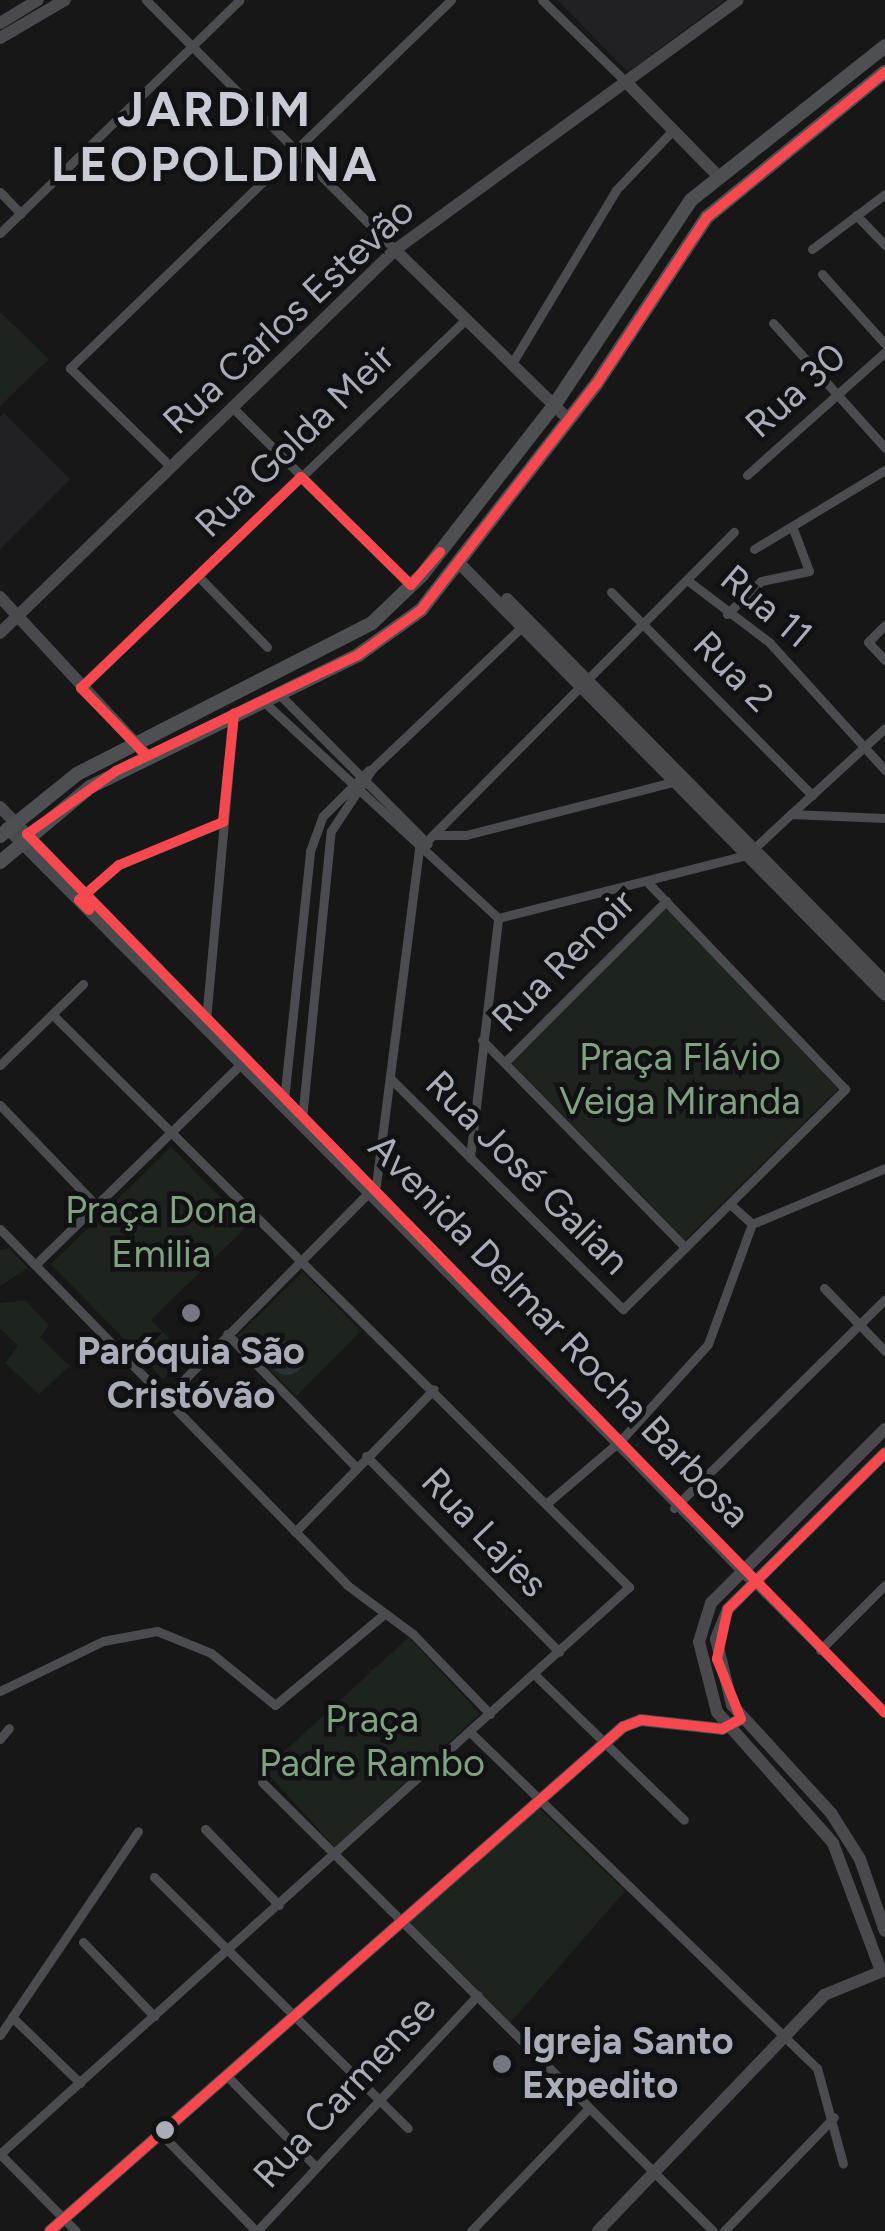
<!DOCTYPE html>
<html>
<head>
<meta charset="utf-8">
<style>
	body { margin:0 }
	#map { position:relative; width:885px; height:2231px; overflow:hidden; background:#171717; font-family:Figtree,sans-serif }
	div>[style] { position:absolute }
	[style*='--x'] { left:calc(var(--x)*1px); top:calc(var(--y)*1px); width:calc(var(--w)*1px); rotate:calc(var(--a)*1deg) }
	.built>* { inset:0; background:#212123 }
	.green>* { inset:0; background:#1d241e }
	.water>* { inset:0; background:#2a3239 }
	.round { border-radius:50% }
	.street>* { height:9px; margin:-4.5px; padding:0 4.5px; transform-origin:4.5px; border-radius:4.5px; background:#4b4c50 }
	.secondary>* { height:12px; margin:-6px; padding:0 6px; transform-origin:6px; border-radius:6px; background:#4a4a4e }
	.primary>* { height:14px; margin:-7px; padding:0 7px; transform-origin:7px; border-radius:7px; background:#4d4f52 }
	.bus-1>* { height:10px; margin:-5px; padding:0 5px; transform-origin:5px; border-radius:5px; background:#f5494f }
	.dots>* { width:28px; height:28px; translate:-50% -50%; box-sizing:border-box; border:5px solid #111113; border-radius:50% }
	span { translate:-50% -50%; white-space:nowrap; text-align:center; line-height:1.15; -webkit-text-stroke:9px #111113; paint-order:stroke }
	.street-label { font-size:38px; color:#a8adb8 }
	.park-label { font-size:38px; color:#7fa381 }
	.poi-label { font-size:38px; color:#a8adb8; font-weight:700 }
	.left { translate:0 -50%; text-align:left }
	.district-label { font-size:48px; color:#c9ccd4; font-weight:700; letter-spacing:2.5px }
</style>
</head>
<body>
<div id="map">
	<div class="built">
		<i style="clip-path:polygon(557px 0,725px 0,628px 72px)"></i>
		<i style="clip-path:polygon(4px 413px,70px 479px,0 549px,0 417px)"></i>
	</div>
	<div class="green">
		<i style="clip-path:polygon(0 312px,49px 359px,0 406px)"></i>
		<i style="clip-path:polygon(666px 908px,838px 1089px,685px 1240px,511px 1062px)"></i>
		<i style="clip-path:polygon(171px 1147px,248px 1225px,151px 1320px,186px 1356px,163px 1379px,51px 1264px)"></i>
		<i style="clip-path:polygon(9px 1248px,28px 1268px,0 1286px,0 1250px)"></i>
		<i style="clip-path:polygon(303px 1272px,361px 1331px,296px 1396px,237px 1336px)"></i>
		<i style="clip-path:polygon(25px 1300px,49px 1325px,40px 1337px,70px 1366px,39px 1394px,5px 1363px,18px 1346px,0 1328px,0 1303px)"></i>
		<i style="clip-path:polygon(409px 1637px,480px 1714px,335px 1847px,264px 1770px)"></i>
		<i style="clip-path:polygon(539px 1808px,625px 1891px,510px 2023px,409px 1923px)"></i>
	</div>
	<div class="water">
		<i class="round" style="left:270px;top:1341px;width:34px;height:34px"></i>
	</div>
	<div class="street">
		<i style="--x:146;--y:0;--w:353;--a:45.1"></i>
		<i style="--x:542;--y:0;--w:117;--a:44.3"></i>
		<i style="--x:0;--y:192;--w:30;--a:46"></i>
		<i style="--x:856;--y:215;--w:42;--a:46"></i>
		<i style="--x:0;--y:233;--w:334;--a:-44.2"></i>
		<i style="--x:812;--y:249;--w:91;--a:-37"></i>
		<i style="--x:822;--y:274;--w:94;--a:48"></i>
		<i style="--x:773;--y:323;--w:168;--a:48.1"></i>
		<i style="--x:511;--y:365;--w:204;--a:-59"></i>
		<i style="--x:616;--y:190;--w:83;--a:-46.5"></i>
		<i style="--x:231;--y:406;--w:254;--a:44.8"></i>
		<i style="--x:170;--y:466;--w:140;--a:-135.6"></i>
		<i style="--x:70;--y:368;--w:530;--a:-44.01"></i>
		<i style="--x:747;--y:475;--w:185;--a:-41.7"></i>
		<i style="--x:754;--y:549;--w:153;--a:-31.1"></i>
		<i style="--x:198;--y:576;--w:99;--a:45.8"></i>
		<i style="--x:687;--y:580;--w:103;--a:37.1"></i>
		<i style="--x:769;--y:642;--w:173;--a:47.8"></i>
		<i style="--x:611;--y:592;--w:286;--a:45.3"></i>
		<i style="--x:727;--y:614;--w:47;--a:-44.1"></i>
		<i style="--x:761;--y:581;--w:49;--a:-11.8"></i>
		<i style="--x:809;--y:571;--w:48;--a:-110.7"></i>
		<i style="--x:885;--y:625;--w:24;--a:135"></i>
		<i style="--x:868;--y:642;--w:25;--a:47"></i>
		<i style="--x:81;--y:688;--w:532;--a:-43.78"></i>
		<i style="--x:279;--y:694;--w:211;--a:45.2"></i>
		<i style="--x:263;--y:701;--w:320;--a:42.7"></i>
		<i style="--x:791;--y:814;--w:127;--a:-42.5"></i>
		<i style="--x:434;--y:835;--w:32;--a:0"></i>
		<i style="--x:466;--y:835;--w:218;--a:-14.4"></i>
		<i style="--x:81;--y:897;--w:50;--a:-40.1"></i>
		<i style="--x:119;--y:865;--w:113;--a:-22.5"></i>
		<i style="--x:498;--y:918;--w:257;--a:-14.2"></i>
		<i style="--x:747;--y:855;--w:60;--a:-43"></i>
		<i style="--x:791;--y:814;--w:94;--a:2.4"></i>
		<i style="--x:53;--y:1015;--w:812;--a:44.8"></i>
		<i style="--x:629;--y:1587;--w:847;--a:137.97"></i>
		<i style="--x:0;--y:2154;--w:108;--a:45.4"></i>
		<i style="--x:206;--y:1020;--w:307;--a:-84.8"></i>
		<i style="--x:482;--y:1040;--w:290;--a:45.6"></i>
		<i style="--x:505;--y:1062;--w:228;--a:-45"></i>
		<i style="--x:0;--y:1065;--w:116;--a:-44.3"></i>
		<i style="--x:391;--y:1079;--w:327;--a:44.8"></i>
		<i style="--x:623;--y:1309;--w:313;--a:-44.7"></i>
		<i style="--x:845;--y:1089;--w:286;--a:-133.7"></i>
		<i style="--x:284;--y:1100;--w:250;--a:-84"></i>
		<i style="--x:310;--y:851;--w:37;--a:-70"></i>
		<i style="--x:323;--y:816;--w:65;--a:-45"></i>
		<i style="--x:0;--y:1105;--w:139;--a:46.2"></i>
		<i style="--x:302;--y:1119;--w:289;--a:-84.3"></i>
		<i style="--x:331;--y:831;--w:74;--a:-56.5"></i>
		<i style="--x:372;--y:769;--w:209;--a:-43.5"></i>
		<i style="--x:470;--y:1158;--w:242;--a:-83.3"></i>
		<i style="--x:730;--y:1204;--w:30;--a:42"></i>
		<i style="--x:752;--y:1224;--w:144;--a:-22.8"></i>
		<i style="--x:0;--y:1229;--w:497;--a:45.7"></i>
		<i style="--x:347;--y:1585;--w:82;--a:36.6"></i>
		<i style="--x:413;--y:1634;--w:111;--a:46.1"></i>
		<i style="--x:36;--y:1264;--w:292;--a:-44.3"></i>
		<i style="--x:824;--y:1288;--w:88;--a:45.9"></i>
		<i style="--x:227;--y:1334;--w:185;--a:45.9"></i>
		<i style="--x:164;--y:1400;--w:302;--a:-45.4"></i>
		<i style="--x:376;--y:1185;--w:339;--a:-82.7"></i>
		<i style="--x:419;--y:849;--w:447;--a:-45.2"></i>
		<i style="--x:366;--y:1456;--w:275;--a:45.4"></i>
		<i style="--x:546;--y:1504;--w:100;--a:-40.5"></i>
		<i style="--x:622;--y:1439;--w:128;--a:-47.8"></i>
		<i style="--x:708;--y:1344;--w:128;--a:-69.9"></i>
		<i style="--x:674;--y:1508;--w:297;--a:-44.7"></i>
		<i style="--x:295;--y:1532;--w:199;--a:-45.8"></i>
		<i style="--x:754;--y:1582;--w:185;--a:45"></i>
		<i style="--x:820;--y:1650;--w:92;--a:-45"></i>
		<i style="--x:534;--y:1674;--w:209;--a:44.2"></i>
		<i style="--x:0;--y:1691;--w:114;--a:-25.9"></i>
		<i style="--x:103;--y:1641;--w:55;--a:-10.5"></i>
		<i style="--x:157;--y:1631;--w:58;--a:22.2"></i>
		<i style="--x:211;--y:1653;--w:82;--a:39.1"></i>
		<i style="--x:275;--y:1705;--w:141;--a:-39.8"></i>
		<i style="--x:470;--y:1732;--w:483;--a:44.1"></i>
		<i style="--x:817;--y:2068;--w:99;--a:74.8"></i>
		<i style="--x:0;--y:1739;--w:14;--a:-51"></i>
		<i style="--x:262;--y:1782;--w:636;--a:44.87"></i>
		<i style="--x:205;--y:1829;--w:106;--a:45.8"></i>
		<i style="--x:154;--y:1877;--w:357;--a:44.7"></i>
		<i style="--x:83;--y:1942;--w:103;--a:46.2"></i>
		<i style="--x:12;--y:2017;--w:95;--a:44.1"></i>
		<i style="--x:0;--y:2035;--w:246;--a:-55.9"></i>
		<i style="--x:228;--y:2077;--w:126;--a:45.6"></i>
		<i style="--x:163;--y:2136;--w:133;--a:45.6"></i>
		<i style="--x:257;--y:2231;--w:323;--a:-46.9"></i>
		<i style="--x:471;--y:2231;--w:170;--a:-46.2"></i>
		<i style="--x:724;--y:2231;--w:158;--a:-46"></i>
	</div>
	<div class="secondary">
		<i style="--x:0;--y:23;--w:44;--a:-31.2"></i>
		<i style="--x:0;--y:38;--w:75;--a:-30.3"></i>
		<i style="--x:626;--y:82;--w:129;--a:45.6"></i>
		<i style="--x:395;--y:250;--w:243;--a:44.3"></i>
		<i style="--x:460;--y:564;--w:605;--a:45.4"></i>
		<i style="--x:0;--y:597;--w:217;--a:47.2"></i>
		<i style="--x:507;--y:599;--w:538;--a:45.38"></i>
		<i style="--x:0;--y:633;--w:550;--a:-44.12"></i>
		<i style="--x:395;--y:250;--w:424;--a:-36.1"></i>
		<i style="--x:0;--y:807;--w:1081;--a:45.79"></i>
		<i style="--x:7;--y:828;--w:1044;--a:45.19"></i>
		<i style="--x:885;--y:1453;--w:221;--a:135.2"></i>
		<i style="--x:728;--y:1609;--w:32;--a:112"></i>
		<i style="--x:716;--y:1639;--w:68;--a:76.4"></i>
		<i style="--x:732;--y:1705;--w:147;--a:47.5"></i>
		<i style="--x:831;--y:1813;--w:54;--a:57.8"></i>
		<i style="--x:860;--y:1859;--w:76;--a:70.9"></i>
		<i style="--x:881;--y:1971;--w:137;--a:-110.6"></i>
		<i style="--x:833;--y:1843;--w:175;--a:-131.5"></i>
		<i style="--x:717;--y:1712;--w:72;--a:-104.4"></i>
		<i style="--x:699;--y:1642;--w:41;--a:-72.9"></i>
		<i style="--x:711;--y:1603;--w:246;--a:-45"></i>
		<i style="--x:50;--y:2231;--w:763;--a:-41.33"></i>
		<i style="--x:623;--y:1727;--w:19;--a:-21"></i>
		<i style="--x:641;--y:1720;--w:81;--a:6.3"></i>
		<i style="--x:722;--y:1729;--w:21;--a:-28"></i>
		<i style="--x:598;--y:2231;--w:327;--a:-46.2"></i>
		<i style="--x:824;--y:1995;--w:66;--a:-22.3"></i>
	</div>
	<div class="primary">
		<i style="--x:0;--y:836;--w:99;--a:-38.8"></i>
		<i style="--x:77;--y:774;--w:331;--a:-27.1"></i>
		<i style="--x:372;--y:623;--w:69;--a:-43.8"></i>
		<i style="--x:422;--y:575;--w:213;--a:-52.1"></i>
		<i style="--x:553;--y:407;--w:249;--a:-56.3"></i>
		<i style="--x:691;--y:200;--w:248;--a:-38.4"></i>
		<i style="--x:0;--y:862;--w:117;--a:-39.8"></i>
		<i style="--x:90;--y:787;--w:299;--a:-26.2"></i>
		<i style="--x:358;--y:655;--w:77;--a:-35.5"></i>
		<i style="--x:421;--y:610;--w:287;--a:-52.2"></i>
		<i style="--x:597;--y:383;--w:199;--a:-56.5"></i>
		<i style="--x:707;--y:217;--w:230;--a:-39.2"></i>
	</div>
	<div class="bus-1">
		<i style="--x:885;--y:72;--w:230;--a:140.8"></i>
		<i style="--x:707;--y:217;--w:199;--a:123.5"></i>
		<i style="--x:597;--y:383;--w:287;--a:127.8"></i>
		<i style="--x:421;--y:610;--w:77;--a:144.5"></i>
		<i style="--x:358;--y:655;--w:268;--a:154.4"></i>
		<i style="--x:116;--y:771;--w:109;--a:144.7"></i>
		<i style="--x:27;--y:834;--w:1228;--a:45.69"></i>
		<i style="--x:147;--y:756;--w:95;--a:-134.1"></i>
		<i style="--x:81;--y:688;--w:305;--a:-43.8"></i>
		<i style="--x:301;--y:477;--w:154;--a:44.5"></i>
		<i style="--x:411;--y:585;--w:44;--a:-48.7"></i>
		<i style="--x:89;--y:910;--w:14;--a:-135"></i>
		<i style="--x:79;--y:900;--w:53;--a:-41.2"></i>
		<i style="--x:119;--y:865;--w:113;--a:-22.5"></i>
		<i style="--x:223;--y:822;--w:109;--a:-84.2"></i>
		<i style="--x:50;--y:2231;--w:763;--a:-41.33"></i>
		<i style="--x:623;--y:1727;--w:19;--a:-21"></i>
		<i style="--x:641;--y:1720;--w:81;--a:6.3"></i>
		<i style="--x:722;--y:1729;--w:21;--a:-28"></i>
		<i style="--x:741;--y:1719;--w:65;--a:-111.8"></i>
		<i style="--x:717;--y:1659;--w:51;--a:-77.6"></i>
		<i style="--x:728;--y:1609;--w:221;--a:-44.8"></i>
	</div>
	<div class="dots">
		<i style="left:191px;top:1313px;background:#757880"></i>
		<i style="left:502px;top:2064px;background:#757880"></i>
		<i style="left:165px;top:2130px;background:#a8adb8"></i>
	</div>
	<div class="street-label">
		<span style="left:289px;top:316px;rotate:-43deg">Rua Carlos Estevão</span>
		<span style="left:796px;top:391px;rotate:-42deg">Rua 30</span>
		<span style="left:295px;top:441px;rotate:-44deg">Rua Golda Meir</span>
		<span style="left:766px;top:607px;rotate:40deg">Rua 11</span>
		<span style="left:733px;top:672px;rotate:45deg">Rua 2</span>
		<span style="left:564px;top:961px;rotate:-45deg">Rua Renoir</span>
		<span style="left:527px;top:1173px;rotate:45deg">Rua José Galian</span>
		<span style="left:559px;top:1331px;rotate:46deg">Avenida Delmar Rocha Barbosa</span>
		<span style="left:484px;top:1533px;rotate:46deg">Rua Lajes</span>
		<span style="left:345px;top:2092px;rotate:-47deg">Rua Carmense</span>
	</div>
	<div class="park-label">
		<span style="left:680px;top:1080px">Praça Flávio<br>Veiga Miranda</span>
		<span style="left:161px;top:1233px">Praça Dona<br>Emilia</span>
		<span style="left:372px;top:1742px">Praça<br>Padre Rambo</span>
	</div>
	<div class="poi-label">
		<span style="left:191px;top:1374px">Paróquia São<br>Cristóvão</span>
		<span class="left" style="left:522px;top:2064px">Igreja Santo<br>Expedito</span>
	</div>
	<div class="district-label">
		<span style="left:215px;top:137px">JARDIM<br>LEOPOLDINA</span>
	</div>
</div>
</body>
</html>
